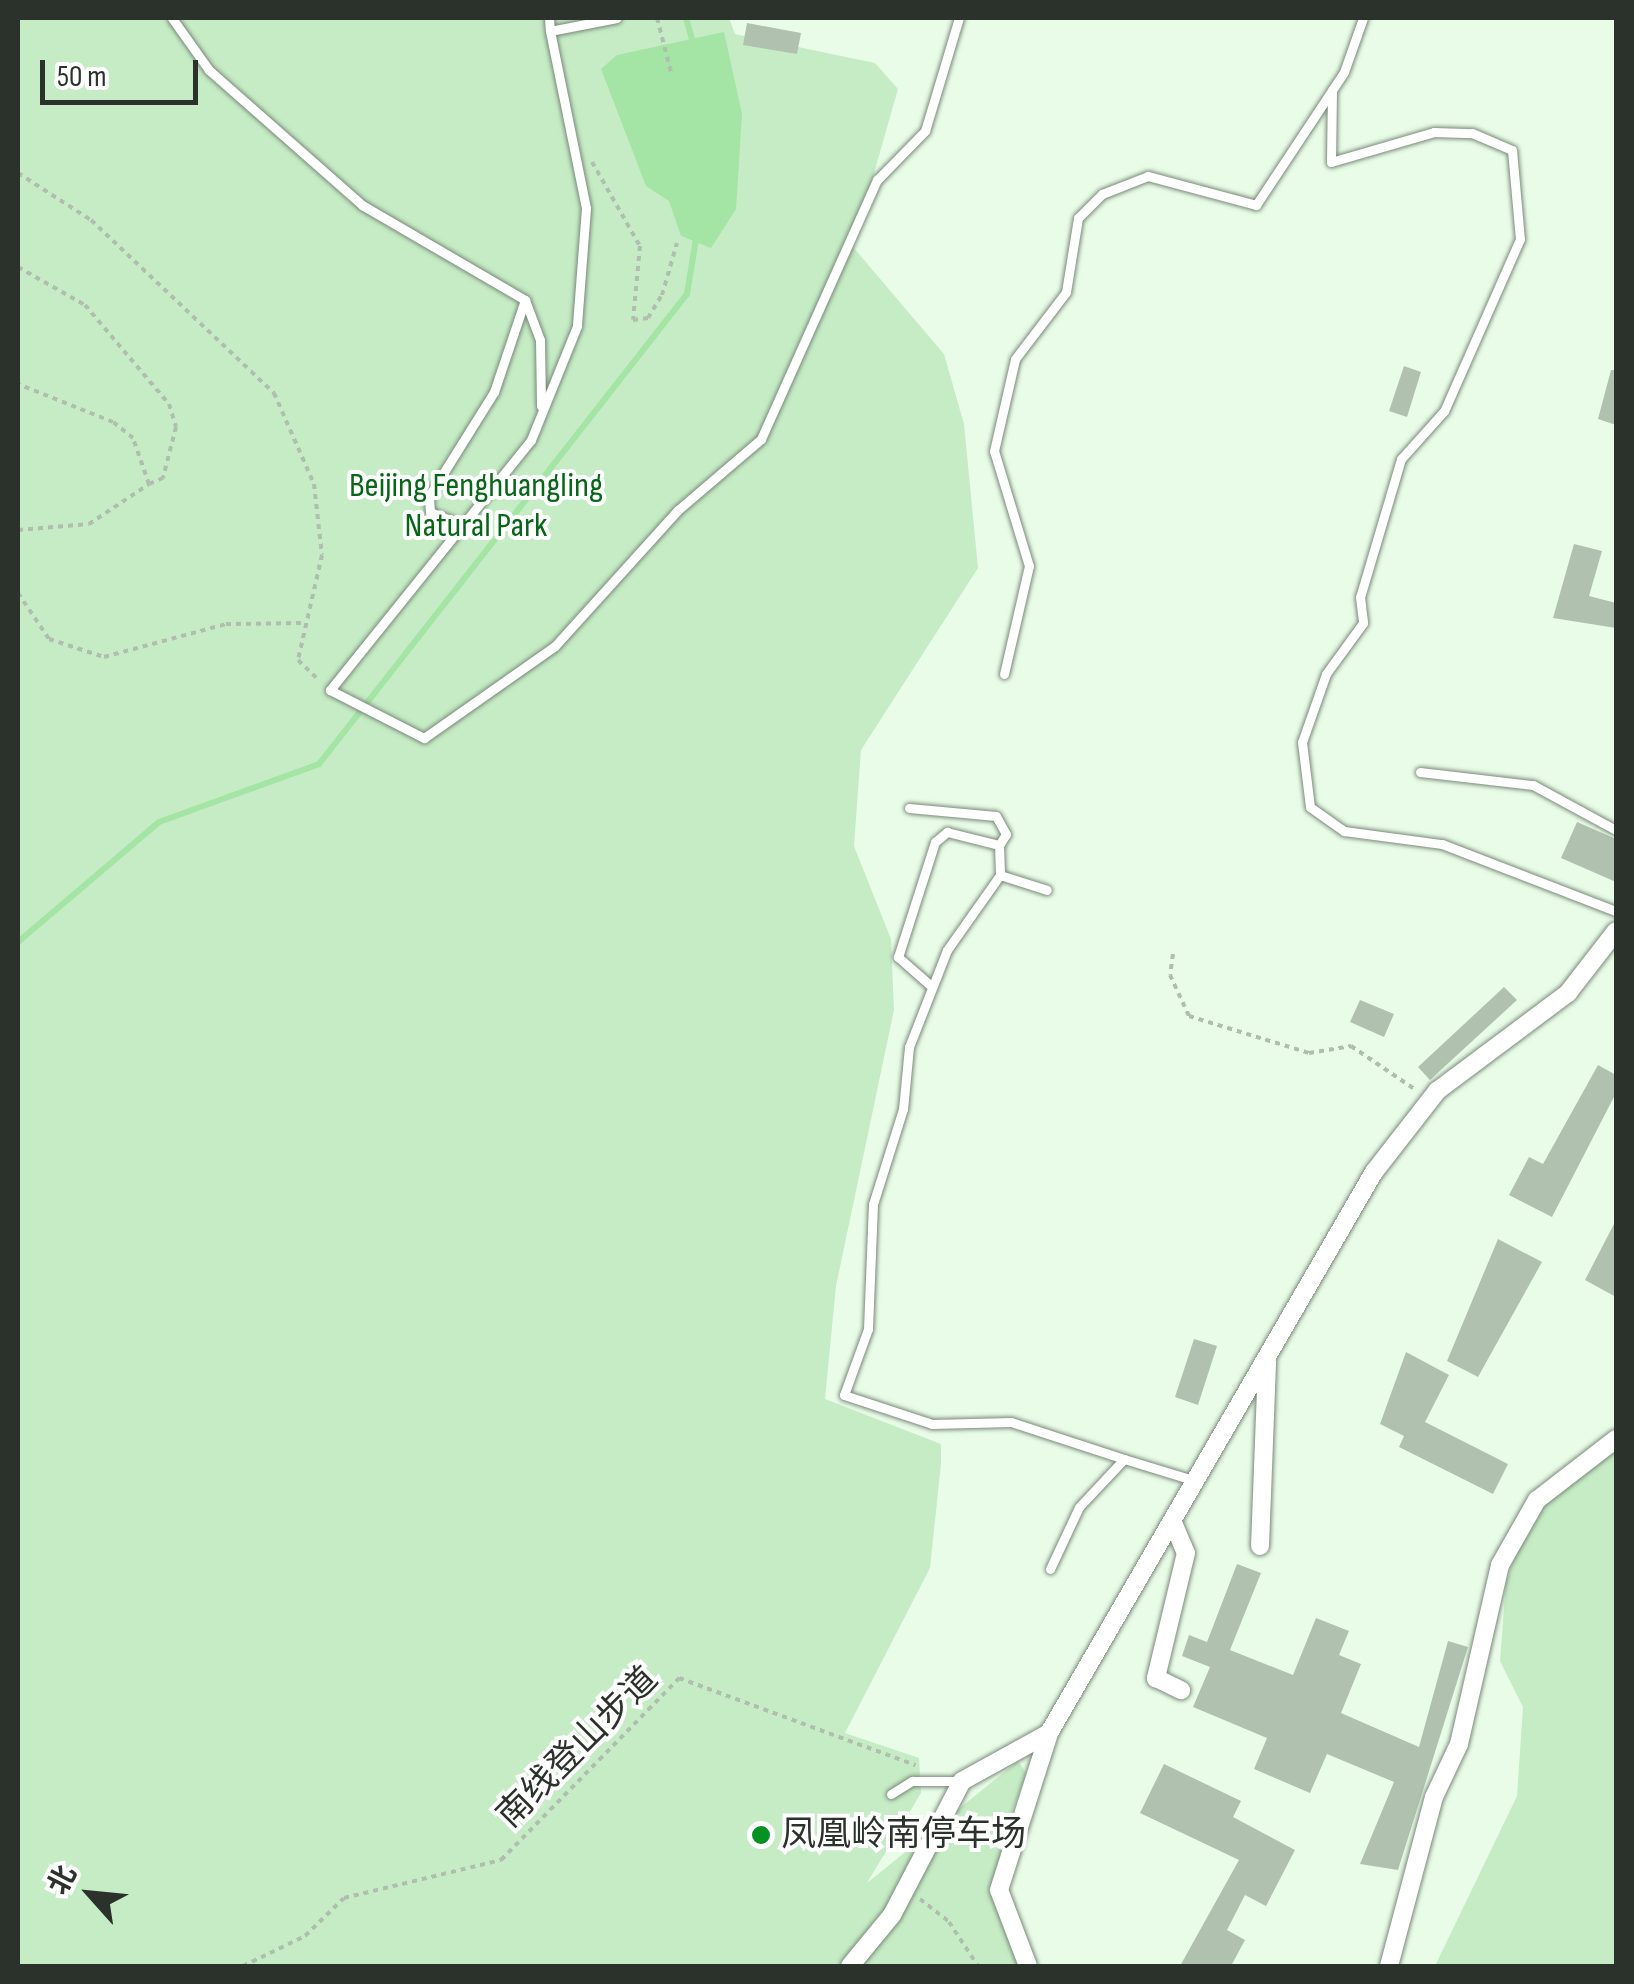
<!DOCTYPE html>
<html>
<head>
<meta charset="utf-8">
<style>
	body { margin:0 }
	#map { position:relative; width:1634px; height:1984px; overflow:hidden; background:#e9fce8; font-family:"Sofia Sans Condensed","Noto Sans SC",sans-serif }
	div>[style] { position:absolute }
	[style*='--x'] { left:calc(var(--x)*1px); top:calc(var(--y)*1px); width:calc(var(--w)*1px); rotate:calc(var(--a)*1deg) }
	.green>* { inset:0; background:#c6ecc6 }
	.water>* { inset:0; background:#a4e4a4 }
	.stream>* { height:6px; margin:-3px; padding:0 3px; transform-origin:3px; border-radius:3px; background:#a4e4a4 }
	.building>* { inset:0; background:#b0c2af }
	.path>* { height:4px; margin-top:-2px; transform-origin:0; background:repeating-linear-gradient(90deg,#afbeae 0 5px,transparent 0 10px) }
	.roads { filter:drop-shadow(0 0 2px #798a79) drop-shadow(0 0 2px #798a79) }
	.service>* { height:9px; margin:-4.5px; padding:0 4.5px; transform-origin:4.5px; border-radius:4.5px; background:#fff }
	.minor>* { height:18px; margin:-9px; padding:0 9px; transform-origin:9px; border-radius:9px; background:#fff }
	.dots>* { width:28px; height:28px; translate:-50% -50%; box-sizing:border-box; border:5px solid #fff; border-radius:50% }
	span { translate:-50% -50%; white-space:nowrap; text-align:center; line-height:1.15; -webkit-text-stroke:8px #fff; paint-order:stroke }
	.park-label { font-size:35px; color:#076618 }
	.street-label { font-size:35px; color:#2b322b }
	.poi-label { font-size:35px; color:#2b322b }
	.left { translate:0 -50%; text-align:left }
	.frame { position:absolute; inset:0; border:20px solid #2b322b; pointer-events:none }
	.north { position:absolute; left:40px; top:1844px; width:100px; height:100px; -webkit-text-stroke:8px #fff; paint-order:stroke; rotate:297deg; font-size:28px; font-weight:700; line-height:40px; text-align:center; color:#2b322b }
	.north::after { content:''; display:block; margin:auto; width:35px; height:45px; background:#2b322b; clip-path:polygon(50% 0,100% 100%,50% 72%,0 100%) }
	.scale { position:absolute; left:40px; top:60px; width:158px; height:45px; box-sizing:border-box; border:5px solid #2b322b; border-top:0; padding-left:12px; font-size:30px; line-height:35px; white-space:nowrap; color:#2b322b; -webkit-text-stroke:8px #fff; paint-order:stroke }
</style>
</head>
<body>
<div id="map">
	<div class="green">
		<i style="clip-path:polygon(18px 18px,729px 18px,735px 34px,875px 63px,898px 89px,853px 247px,944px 354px,964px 424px,978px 568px,861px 750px,854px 846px,891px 939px,894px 1010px,836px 1286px,825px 1399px,941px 1444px,941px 1464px,930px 1568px,845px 1733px,919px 1758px,921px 1793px,867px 1883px,1018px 1761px,1027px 1774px,1006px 1825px,996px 1890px,1021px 1966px,18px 1966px)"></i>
		<i style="clip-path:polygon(1616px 1436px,1616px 1966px,1435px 1966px,1517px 1796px,1523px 1707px,1500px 1661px,1506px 1582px,1527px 1523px)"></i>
	</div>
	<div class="water">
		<i style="clip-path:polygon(724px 32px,742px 114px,736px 209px,711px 248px,681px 236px,669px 201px,646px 186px,601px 69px,617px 55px)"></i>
	</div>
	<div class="stream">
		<i style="--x:686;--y:18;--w:29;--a:74"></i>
		<i style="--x:18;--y:942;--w:185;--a:-40.4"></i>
		<i style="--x:159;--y:822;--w:170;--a:-19.9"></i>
		<i style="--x:319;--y:764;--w:597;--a:-51.94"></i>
		<i style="--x:687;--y:294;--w:62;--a:-80.7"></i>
	</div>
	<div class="building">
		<i style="clip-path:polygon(747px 23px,801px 33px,797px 54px,743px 45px)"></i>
		<i style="clip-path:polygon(1404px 366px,1421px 372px,1407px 417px,1389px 411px)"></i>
		<i style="clip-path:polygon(1611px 370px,1616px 370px,1616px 425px,1598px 419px)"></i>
		<i style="clip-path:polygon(1574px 544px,1602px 551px,1589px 596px,1616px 603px,1616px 628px,1553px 618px)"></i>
		<i style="clip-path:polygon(1577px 822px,1616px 839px,1616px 882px,1561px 858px)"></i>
		<i style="clip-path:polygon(1504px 987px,1517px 1000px,1430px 1080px,1418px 1067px)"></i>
		<i style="clip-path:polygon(1360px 1000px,1394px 1014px,1384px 1037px,1350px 1022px)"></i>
		<i style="clip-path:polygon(1598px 1065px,1616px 1075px,1616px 1093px,1552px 1217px,1509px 1195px,1529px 1157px,1543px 1164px)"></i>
		<i style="clip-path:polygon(1616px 1220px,1616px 1297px,1585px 1280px)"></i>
		<i style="clip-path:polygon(1498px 1239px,1542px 1262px,1478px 1377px,1447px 1361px)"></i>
		<i style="clip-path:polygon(1194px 1339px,1217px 1346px,1198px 1405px,1175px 1397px)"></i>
		<i style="clip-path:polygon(1406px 1352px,1449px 1375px,1425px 1422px,1508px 1464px,1493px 1494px,1399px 1447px,1404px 1436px,1380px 1424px)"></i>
		<i style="clip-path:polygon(1237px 1564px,1261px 1573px,1230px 1650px,1293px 1675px,1316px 1618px,1349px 1631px,1339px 1655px,1361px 1664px,1341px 1713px,1419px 1747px,1448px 1641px,1468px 1647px,1398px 1870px,1360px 1864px,1394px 1782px,1327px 1754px,1310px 1793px,1254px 1769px,1267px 1738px,1193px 1707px,1210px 1667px,1182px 1656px,1189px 1635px,1207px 1642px)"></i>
		<i style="clip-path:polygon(1164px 1764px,1241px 1801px,1233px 1817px,1295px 1850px,1266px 1906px,1245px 1895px,1227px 1930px,1245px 1940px,1231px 1966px,1180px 1966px,1239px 1860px,1140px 1813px)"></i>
	</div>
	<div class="path">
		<i style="--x:657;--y:18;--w:56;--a:75.5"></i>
		<i style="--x:592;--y:162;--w:97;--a:60.3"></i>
		<i style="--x:640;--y:246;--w:74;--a:95.4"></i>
		<i style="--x:633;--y:320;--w:15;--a:-8"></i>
		<i style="--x:648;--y:318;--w:27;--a:-59"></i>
		<i style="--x:662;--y:295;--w:54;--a:-73.9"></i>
		<i style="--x:18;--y:173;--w:87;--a:32.8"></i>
		<i style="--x:91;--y:220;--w:252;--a:43.4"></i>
		<i style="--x:274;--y:393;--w:99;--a:66.3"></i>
		<i style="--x:314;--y:484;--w:71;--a:83.6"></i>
		<i style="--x:322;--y:555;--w:108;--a:102.9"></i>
		<i style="--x:298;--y:660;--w:29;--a:44"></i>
		<i style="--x:18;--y:267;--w:77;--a:29.6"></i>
		<i style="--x:85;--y:305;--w:130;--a:49.7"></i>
		<i style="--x:169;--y:404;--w:24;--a:73"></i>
		<i style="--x:176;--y:427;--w:53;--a:104.3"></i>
		<i style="--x:163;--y:478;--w:15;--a:157"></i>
		<i style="--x:149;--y:484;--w:49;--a:-109.2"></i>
		<i style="--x:133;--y:438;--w:26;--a:-141"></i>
		<i style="--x:113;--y:422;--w:102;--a:-158.2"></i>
		<i style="--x:18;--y:530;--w:71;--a:-4.8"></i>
		<i style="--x:89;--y:524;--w:72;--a:-33.7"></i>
		<i style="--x:18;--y:593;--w:55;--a:56"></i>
		<i style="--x:49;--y:639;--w:58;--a:18.1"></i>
		<i style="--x:104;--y:657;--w:126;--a:-15.1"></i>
		<i style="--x:226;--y:624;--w:78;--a:-0.7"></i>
		<i style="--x:1173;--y:954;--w:21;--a:98"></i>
		<i style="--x:1170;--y:975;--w:45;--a:65.1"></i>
		<i style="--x:1189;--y:1016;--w:126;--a:17.1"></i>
		<i style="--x:1309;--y:1053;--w:43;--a:-9.5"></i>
		<i style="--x:1351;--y:1046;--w:78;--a:34.1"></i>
		<i style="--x:920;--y:1899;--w:37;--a:38"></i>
		<i style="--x:949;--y:1922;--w:53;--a:56.6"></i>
		<i style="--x:243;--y:1966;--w:69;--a:-25.8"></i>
		<i style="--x:305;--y:1936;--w:54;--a:-44.3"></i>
		<i style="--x:344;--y:1898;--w:162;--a:-13.6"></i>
		<i style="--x:501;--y:1860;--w:255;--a:-45.6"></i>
		<i style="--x:679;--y:1678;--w:252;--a:20.2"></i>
	</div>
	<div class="roads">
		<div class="service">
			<i style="--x:172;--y:18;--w:64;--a:54.6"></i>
			<i style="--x:209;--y:70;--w:204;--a:41.4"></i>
			<i style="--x:362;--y:205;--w:189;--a:30.2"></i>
			<i style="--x:525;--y:300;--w:43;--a:69.4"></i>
			<i style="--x:540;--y:340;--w:66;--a:89.1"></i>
			<i style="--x:549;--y:18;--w:13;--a:86"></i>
			<i style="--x:550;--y:31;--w:68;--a:-11"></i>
			<i style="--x:550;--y:31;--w:181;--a:78.5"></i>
			<i style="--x:586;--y:208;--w:118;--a:94.4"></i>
			<i style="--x:577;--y:326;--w:123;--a:112"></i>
			<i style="--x:531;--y:440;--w:321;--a:128.8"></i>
			<i style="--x:330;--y:690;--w:106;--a:27.1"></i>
			<i style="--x:424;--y:738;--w:160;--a:-35.1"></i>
			<i style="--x:555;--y:646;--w:183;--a:-47.9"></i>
			<i style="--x:678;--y:510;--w:109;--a:-40.5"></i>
			<i style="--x:761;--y:439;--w:284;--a:-65.9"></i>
			<i style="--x:877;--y:180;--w:69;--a:-45.6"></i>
			<i style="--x:925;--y:131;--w:118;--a:-73.3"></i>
			<i style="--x:1332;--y:90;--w:72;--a:90.8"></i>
			<i style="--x:1331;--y:162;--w:107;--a:-16.2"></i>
			<i style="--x:1434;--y:132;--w:38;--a:2"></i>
			<i style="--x:1472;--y:133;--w:43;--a:23"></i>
			<i style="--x:1512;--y:150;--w:89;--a:84.9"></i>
			<i style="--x:1520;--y:239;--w:188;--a:113.8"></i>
			<i style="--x:1444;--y:411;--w:64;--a:131.9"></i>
			<i style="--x:1401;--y:459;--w:144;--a:106.5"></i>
			<i style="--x:1360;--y:597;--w:26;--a:83"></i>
			<i style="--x:1363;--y:623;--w:63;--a:126"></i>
			<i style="--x:1326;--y:674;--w:72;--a:109.4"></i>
			<i style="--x:1302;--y:742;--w:65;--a:83"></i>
			<i style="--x:1310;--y:807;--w:42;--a:35.2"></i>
			<i style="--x:1344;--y:831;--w:99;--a:7.6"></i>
			<i style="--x:1442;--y:844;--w:186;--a:21.1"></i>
			<i style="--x:467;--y:527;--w:40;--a:-158"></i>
			<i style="--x:430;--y:512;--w:16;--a:-94"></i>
			<i style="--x:429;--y:496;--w:123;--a:-58"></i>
			<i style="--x:494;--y:392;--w:97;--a:-71.4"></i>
			<i style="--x:1004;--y:674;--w:111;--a:-77"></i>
			<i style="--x:1029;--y:566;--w:120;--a:-106.9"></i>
			<i style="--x:994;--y:451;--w:94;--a:-77.1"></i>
			<i style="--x:1015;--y:359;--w:84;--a:-52.7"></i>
			<i style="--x:1066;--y:292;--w:75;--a:-80.8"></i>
			<i style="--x:1078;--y:218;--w:34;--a:-45"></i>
			<i style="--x:1102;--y:194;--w:49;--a:-21.4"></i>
			<i style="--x:1148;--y:176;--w:112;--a:15"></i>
			<i style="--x:1256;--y:205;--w:159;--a:-56.5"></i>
			<i style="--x:1344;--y:72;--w:57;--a:-70.6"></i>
			<i style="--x:1420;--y:772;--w:114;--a:6.6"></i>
			<i style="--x:1533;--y:785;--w:94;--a:28.5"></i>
			<i style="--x:909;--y:808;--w:87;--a:5.3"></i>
			<i style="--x:996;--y:816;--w:21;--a:61"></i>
			<i style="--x:1006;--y:834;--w:13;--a:122"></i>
			<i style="--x:1000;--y:875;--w:49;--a:17.7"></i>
			<i style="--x:930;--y:985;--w:43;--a:-138.8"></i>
			<i style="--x:898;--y:957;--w:121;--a:-72.2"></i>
			<i style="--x:935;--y:842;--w:16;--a:-40"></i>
			<i style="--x:947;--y:832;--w:54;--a:14"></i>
			<i style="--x:999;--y:845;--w:30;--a:88"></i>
			<i style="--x:1000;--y:875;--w:92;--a:125.2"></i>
			<i style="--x:947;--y:950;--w:104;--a:111.4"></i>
			<i style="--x:909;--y:1047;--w:62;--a:95.5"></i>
			<i style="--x:903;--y:1109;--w:100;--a:107.5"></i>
			<i style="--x:873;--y:1204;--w:125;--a:92.3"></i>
			<i style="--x:868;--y:1329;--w:70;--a:110"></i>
			<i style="--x:844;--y:1395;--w:93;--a:18.2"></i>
			<i style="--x:932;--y:1424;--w:79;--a:-1.5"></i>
			<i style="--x:1011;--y:1422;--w:119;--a:18.1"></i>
			<i style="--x:1050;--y:1569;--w:68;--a:-64.9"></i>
			<i style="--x:1079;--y:1507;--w:66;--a:-46.8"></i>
			<i style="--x:1124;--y:1459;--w:75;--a:17"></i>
			<i style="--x:891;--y:1794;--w:25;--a:-32"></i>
			<i style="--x:912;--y:1781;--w:47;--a:0"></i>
		</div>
		<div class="minor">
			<i style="--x:1174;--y:1525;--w:30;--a:67"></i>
			<i style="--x:1186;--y:1553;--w:129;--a:103.5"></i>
			<i style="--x:1156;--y:1678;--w:28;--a:26"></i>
			<i style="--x:1260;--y:1546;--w:185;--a:-87.8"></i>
			<i style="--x:850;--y:1966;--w:66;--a:-50.5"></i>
			<i style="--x:892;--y:1915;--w:151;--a:-62.4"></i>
			<i style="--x:962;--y:1781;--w:99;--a:-28.9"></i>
			<i style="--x:1049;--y:1733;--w:648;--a:-59.92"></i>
			<i style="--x:1374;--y:1172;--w:103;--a:-52.1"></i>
			<i style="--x:1437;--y:1091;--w:164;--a:-36.8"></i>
			<i style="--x:1568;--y:993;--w:78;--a:-52.3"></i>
			<i style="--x:1028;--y:1966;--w:81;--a:-110.9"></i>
			<i style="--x:999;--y:1890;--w:165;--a:-72.3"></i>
			<i style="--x:1389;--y:1966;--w:175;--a:-75.1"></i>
			<i style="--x:1434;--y:1797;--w:59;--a:-64.7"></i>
			<i style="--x:1459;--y:1744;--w:184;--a:-77.1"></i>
			<i style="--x:1500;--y:1565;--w:75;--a:-60.4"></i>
			<i style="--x:1537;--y:1500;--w:100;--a:-37.7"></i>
		</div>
	</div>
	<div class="dots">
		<i style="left:761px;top:1835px;background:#069123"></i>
	</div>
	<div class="park-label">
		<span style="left:476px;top:506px">Beijing Fenghuangling<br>Natural Park</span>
	</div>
	<div class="street-label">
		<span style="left:578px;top:1748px;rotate:-45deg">南线登山步道</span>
	</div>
	<div class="poi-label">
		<span class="left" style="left:781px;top:1835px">凤凰岭南停车场</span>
	</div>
	<div class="frame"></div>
	<div class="north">北</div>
	<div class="scale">50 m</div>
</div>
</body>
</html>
